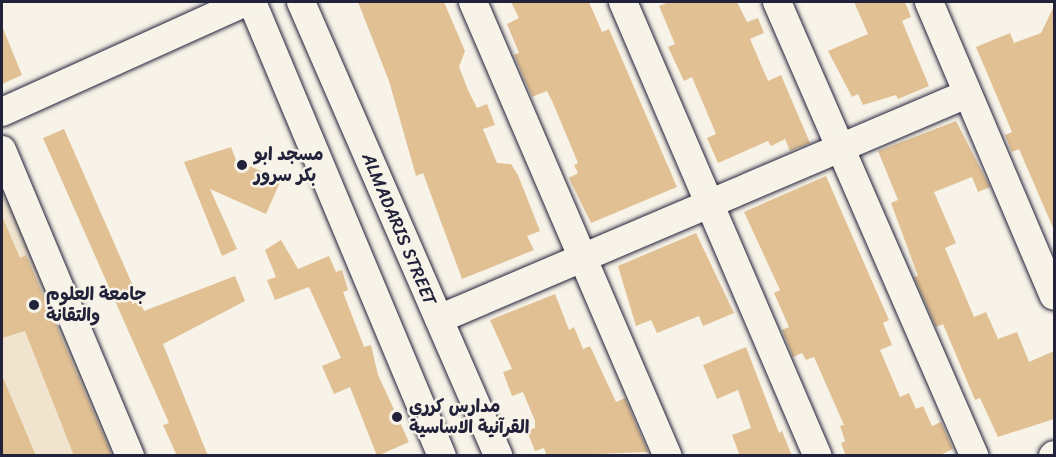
<!DOCTYPE html>
<html>
<head>
<meta charset="utf-8">
<style>
	body { margin:0 }
	#map { position:relative; width:1056px; height:457px; overflow:hidden; background:#f7f3e8; font-family:Sriracha,"Playpen Sans Arabic",sans-serif }
	div>[style] { position:absolute }
	[style*='--x'] { left:calc(var(--x)*1px); top:calc(var(--y)*1px); width:calc(var(--w)*1px); rotate:calc(var(--a)*1deg) }
	.built>* { inset:0; background:#f0e4cf }
	.building>* { inset:0; background:#e1c194 }
	.roads { filter:drop-shadow(0 0 2px #22223b) drop-shadow(0 0 2px #22223b) }
	.minor>* { height:28px; margin:-14px; padding:0 14px; transform-origin:14px; border-radius:14px; background:#f7f3e8 }
	.dots>* { width:16px; height:16px; translate:-50% -50%; box-sizing:border-box; border:3px solid #f7f3e8; border-radius:50% }
	span { translate:-50% -50%; white-space:nowrap; text-align:center; line-height:1.15; -webkit-text-stroke:5px #f7f3e8; paint-order:stroke }
	.poi-label { font-size:18px; color:#22223b; font-weight:700 }
	.left { translate:0 -50%; text-align:left }
	.street-label { font-size:18px; color:#22223b }
	.frame { position:absolute; inset:0; border:3px solid #22223b; pointer-events:none }
</style>
</head>
<body>
<div id="map">
	<div class="built">
		<i style="clip-path:polygon(2px 155px,131px 455px,2px 455px)"></i>
	</div>
	<div class="building">
		<i style="clip-path:polygon(358px 2px,444px 2px,465px 51px,459px 67px,468px 90px,477px 108px,487px 104px,495px 125px,483px 129px,497px 163px,511px 164px,518px 175px,540px 231px,527px 236px,534px 250px,462px 279px,423px 173px,416px 176px,389px 81px)"></i>
		<i style="clip-path:polygon(511px 2px,589px 2px,602px 32px,609px 29px,677px 187px,591px 223px,569px 178px,578px 173px,574px 165px,578px 163px,553px 103px,547px 91px,532px 97px,514px 55px,519px 53px,507px 24px,519px 18px)"></i>
		<i style="clip-path:polygon(669px 2px,737px 2px,747px 22px,758px 18px,764px 33px,750px 39px,768px 81px,781px 75px,810px 143px,790px 151px,785px 139px,771px 146px,768px 141px,718px 163px,707px 138px,716px 134px,692px 77px,684px 81px,668px 47px,675px 44px,659px 6px)"></i>
		<i style="clip-path:polygon(854px 2px,905px 2px,911px 17px,902px 21px,929px 86px,898px 99px,896px 95px,863px 105px,858px 94px,852px 97px,828px 51px,868px 34px)"></i>
		<i style="clip-path:polygon(1054px 6px,1054px 230px,1019px 149px,1012px 152px,1005px 135px,1012px 132px,976px 47px,1010px 33px,1014px 43px,1041px 33px)"></i>
		<i style="clip-path:polygon(2px 26px,22px 75px,2px 84px)"></i>
		<i style="clip-path:polygon(956px 121px,990px 187px,978px 192px,972px 177px,934px 192px,956px 243px,945px 248px,974px 317px,986px 312px,998px 339px,1017px 332px,1029px 362px,1054px 351px,1054px 419px,998px 437px,980px 398px,975px 400px,943px 324px,936px 327px,914px 277px,918px 276px,891px 203px,898px 200px,878px 151px)"></i>
		<i style="clip-path:polygon(64px 129px,144px 311px,235px 276px,245px 301px,163px 344px,208px 456px,177px 456px,163px 425px,169px 423px,43px 138px)"></i>
		<i style="clip-path:polygon(231px 147px,236px 160px,281px 180px,266px 214px,210px 189px,237px 249px,222px 256px,184px 162px)"></i>
		<i style="clip-path:polygon(826px 176px,889px 320px,883px 323px,892px 345px,880px 350px,900px 397px,909px 393px,916px 409px,923px 406px,932px 426px,941px 422px,953px 449px,938px 456px,846px 456px,841px 443px,845px 441px,840px 426px,844px 425px,814px 357px,806px 360px,802px 353px,793px 357px,782px 330px,789px 327px,774px 293px,780px 290px,744px 212px)"></i>
		<i style="clip-path:polygon(2px 216px,20px 258px,26px 255px,112px 456px,74px 456px,25px 331px,2px 338px)"></i>
		<i style="clip-path:polygon(696px 233px,734px 313px,703px 326px,699px 316px,657px 333px,651px 320px,636px 326px,618px 266px)"></i>
		<i style="clip-path:polygon(281px 240px,298px 269px,329px 256px,336px 272px,342px 270px,348px 290px,343px 292px,364px 347px,371px 345px,378px 375px,409px 442px,377px 456px,350px 387px,334px 394px,322px 366px,341px 358px,309px 287px,275px 300px,267px 280px,276px 277px,265px 250px)"></i>
		<i style="clip-path:polygon(555px 294px,569px 330px,574px 327px,583px 349px,590px 346px,616px 402px,625px 398px,648px 452px,547px 456px,544px 448px,535px 451px,527px 431px,535px 428px,535px 421px,523px 392px,512px 396px,503px 372px,512px 369px,490px 320px)"></i>
		<i style="clip-path:polygon(746px 347px,779px 433px,782px 431px,792px 456px,740px 456px,732px 435px,751px 428px,738px 390px,717px 399px,703px 365px)"></i>
		<i style="clip-path:polygon(2px 375px,36px 456px,2px 456px)"></i>
	</div>
	<div class="roads">
		<div class="minor">
			<i style="--x:252;--y:2;--w:492;--a:67.3"></i>
			<i style="--x:301;--y:2;--w:495;--a:66.5"></i>
			<i style="--x:473;--y:2;--w:494;--a:66.8"></i>
			<i style="--x:623;--y:2;--w:494;--a:66.8"></i>
			<i style="--x:777;--y:2;--w:495;--a:66.5"></i>
			<i style="--x:929;--y:2;--w:319;--a:67"></i>
			<i style="--x:2;--y:112;--w:268;--a:-24.3"></i>
			<i style="--x:2;--y:150;--w:332;--a:67.3"></i>
			<i style="--x:439;--y:319;--w:574;--a:-23.08"></i>
			<i style="--x:1053;--y:456;--w:1;--a:-45"></i>
		</div>
	</div>
	<div class="dots">
		<i style="left:242px;top:165px;background:#22223b"></i>
		<i style="left:34px;top:305px;background:#22223b"></i>
		<i style="left:397px;top:417px;background:#22223b"></i>
	</div>
	<div class="poi-label">
		<span class="left" style="left:254px;top:165px">مسجد ابو<br>بكر سرور</span>
		<span class="left" style="left:46px;top:305px">جامعة العلوم<br>والتقانة</span>
		<span class="left" style="left:409px;top:417px">مدارس كرري<br>القرآنية الاساسية</span>
	</div>
	<div class="street-label">
		<span style="left:399px;top:229px;rotate:67deg">ALMADARIS STREET</span>
	</div>
	<div class="frame"></div>
</div>
</body>
</html>
